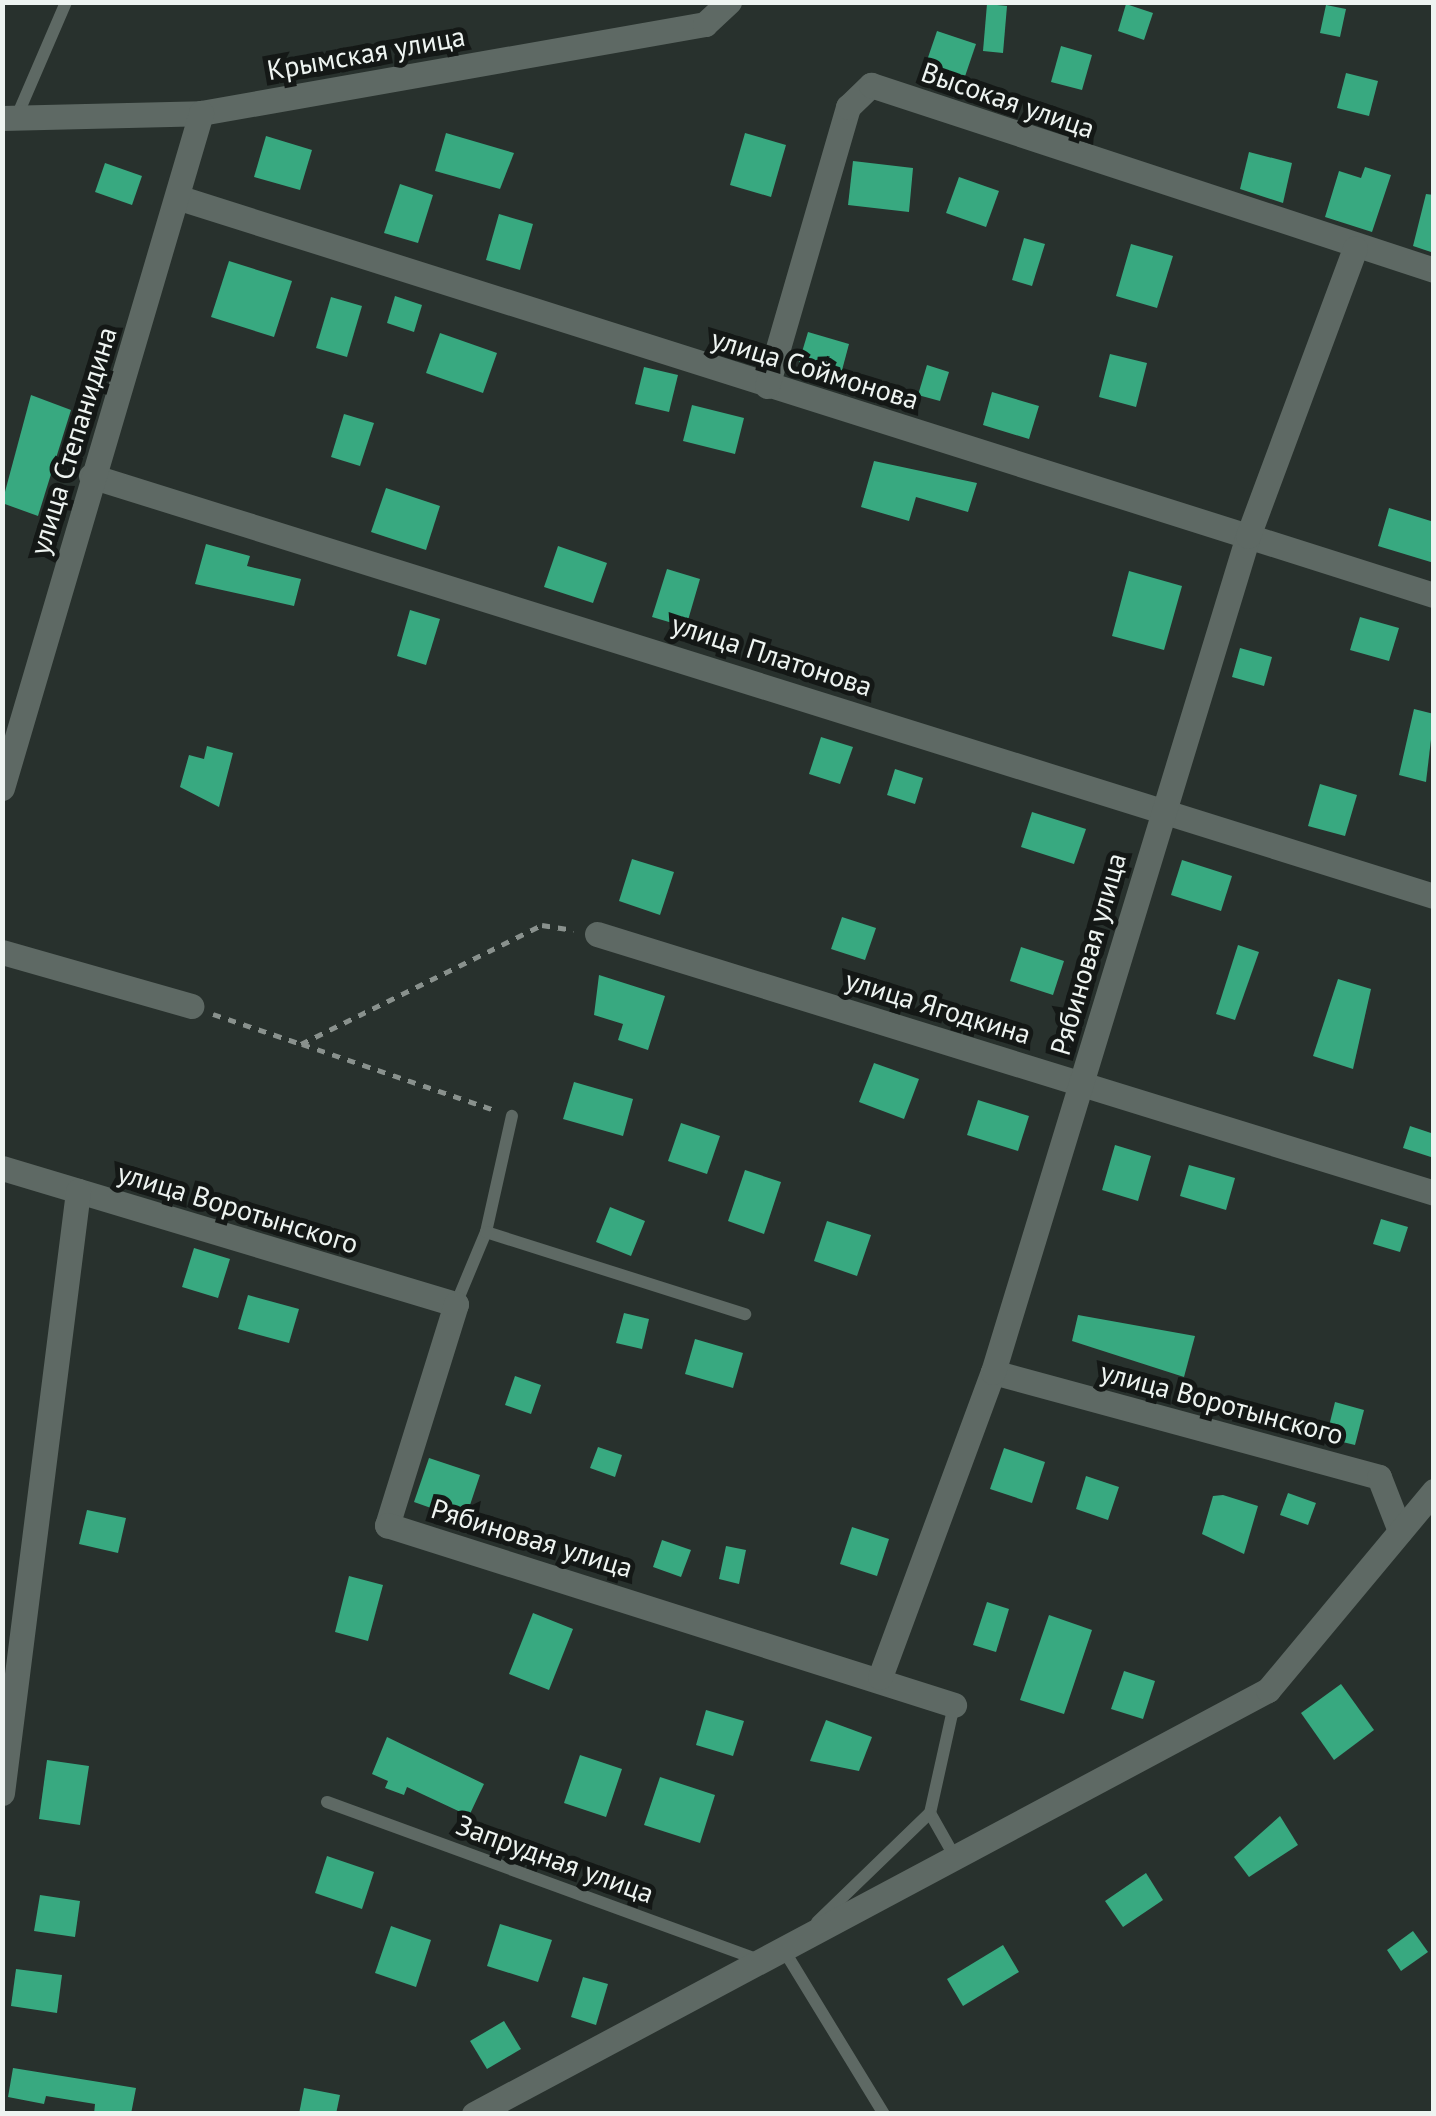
<!DOCTYPE html>
<html>
<head>
<meta charset="utf-8">
<style>
	body { margin:0 }
	#map { position:relative; width:1436px; height:2116px; overflow:hidden; background:#28312d; font-family:"PT Sans",sans-serif }
	div>[style] { position:absolute }
	[style*='--x'] { left:calc(var(--x)*1px); top:calc(var(--y)*1px); width:calc(var(--w)*1px); rotate:calc(var(--a)*1deg) }
	.building>* { inset:0; background:#38a980 }
	.path>* { height:5px; margin-top:-2.5px; transform-origin:0; background:repeating-linear-gradient(90deg,#89918d 0 8px,transparent 0 16px) }
	.service>* { height:12px; margin:-6px; padding:0 6px; transform-origin:6px; border-radius:6px; background:#5e6964 }
	.minor>* { height:25px; margin:-12.5px; padding:0 12.5px; transform-origin:12.5px; border-radius:12.5px; background:#5e6964 }
	span { translate:-50% -50%; white-space:nowrap; text-align:center; line-height:1.15; -webkit-text-stroke:10px #141816; paint-order:stroke }
	.street-label { font-size:28px; color:#eef4f1 }
	.frame { position:absolute; inset:0; border:5px solid #eef4f1; pointer-events:none }
</style>
</head>
<body>
<div id="map">
	<div class="building">
		<i style="clip-path:polygon(987px 4px,1007px 6px,1003px 53px,983px 51px)"></i>
		<i style="clip-path:polygon(1126px 4px,1153px 13px,1144px 40px,1118px 31px)"></i>
		<i style="clip-path:polygon(1326px 5px,1346px 9px,1340px 37px,1320px 33px)"></i>
		<i style="clip-path:polygon(937px 31px,976px 44px,958px 97px,919px 84px)"></i>
		<i style="clip-path:polygon(1061px 46px,1092px 55px,1082px 90px,1051px 82px)"></i>
		<i style="clip-path:polygon(1346px 73px,1378px 81px,1369px 116px,1337px 108px)"></i>
		<i style="clip-path:polygon(446px 133px,514px 153px,500px 189px,435px 171px)"></i>
		<i style="clip-path:polygon(745px 133px,786px 145px,771px 197px,730px 185px)"></i>
		<i style="clip-path:polygon(266px 136px,312px 150px,300px 190px,254px 177px)"></i>
		<i style="clip-path:polygon(1249px 152px,1292px 163px,1283px 203px,1240px 189px)"></i>
		<i style="clip-path:polygon(853px 161px,913px 168px,909px 212px,848px 205px)"></i>
		<i style="clip-path:polygon(105px 163px,142px 176px,132px 205px,95px 192px)"></i>
		<i style="clip-path:polygon(1365px 167px,1391px 175px,1372px 232px,1325px 217px,1339px 171px,1361px 178px)"></i>
		<i style="clip-path:polygon(959px 177px,999px 191px,986px 227px,946px 213px)"></i>
		<i style="clip-path:polygon(400px 184px,433px 195px,418px 243px,384px 233px)"></i>
		<i style="clip-path:polygon(1426px 194px,1434px 195px,1434px 253px,1413px 246px)"></i>
		<i style="clip-path:polygon(499px 214px,533px 224px,520px 270px,486px 260px)"></i>
		<i style="clip-path:polygon(1024px 238px,1045px 244px,1032px 286px,1012px 280px)"></i>
		<i style="clip-path:polygon(1131px 244px,1173px 256px,1157px 308px,1116px 296px)"></i>
		<i style="clip-path:polygon(229px 261px,292px 281px,274px 337px,211px 317px)"></i>
		<i style="clip-path:polygon(395px 296px,422px 305px,414px 332px,387px 323px)"></i>
		<i style="clip-path:polygon(331px 297px,362px 306px,347px 357px,316px 348px)"></i>
		<i style="clip-path:polygon(808px 332px,849px 344px,841px 374px,799px 362px)"></i>
		<i style="clip-path:polygon(440px 333px,497px 353px,483px 393px,426px 373px)"></i>
		<i style="clip-path:polygon(1110px 354px,1147px 363px,1136px 407px,1099px 397px)"></i>
		<i style="clip-path:polygon(927px 365px,949px 372px,940px 401px,918px 395px)"></i>
		<i style="clip-path:polygon(644px 367px,678px 375px,669px 412px,635px 404px)"></i>
		<i style="clip-path:polygon(992px 392px,1039px 406px,1029px 439px,983px 425px)"></i>
		<i style="clip-path:polygon(31px 395px,71px 410px,38px 516px,2px 503px)"></i>
		<i style="clip-path:polygon(692px 405px,744px 418px,735px 454px,683px 441px)"></i>
		<i style="clip-path:polygon(344px 414px,374px 423px,360px 466px,331px 457px)"></i>
		<i style="clip-path:polygon(874px 461px,977px 483px,968px 512px,916px 497px,909px 521px,861px 507px)"></i>
		<i style="clip-path:polygon(386px 488px,440px 506px,426px 550px,371px 532px)"></i>
		<i style="clip-path:polygon(1389px 508px,1434px 522px,1434px 563px,1378px 546px)"></i>
		<i style="clip-path:polygon(206px 544px,250px 556px,247px 566px,301px 579px,294px 606px,195px 584px)"></i>
		<i style="clip-path:polygon(558px 546px,607px 563px,593px 603px,544px 587px)"></i>
		<i style="clip-path:polygon(667px 569px,700px 579px,686px 627px,652px 617px)"></i>
		<i style="clip-path:polygon(1129px 571px,1182px 586px,1164px 650px,1112px 636px)"></i>
		<i style="clip-path:polygon(410px 610px,440px 619px,426px 665px,397px 656px)"></i>
		<i style="clip-path:polygon(1360px 617px,1399px 628px,1389px 661px,1350px 650px)"></i>
		<i style="clip-path:polygon(1240px 648px,1272px 657px,1264px 686px,1232px 677px)"></i>
		<i style="clip-path:polygon(1414px 709px,1434px 714px,1426px 782px,1399px 775px)"></i>
		<i style="clip-path:polygon(821px 737px,853px 747px,840px 784px,809px 774px)"></i>
		<i style="clip-path:polygon(207px 746px,233px 753px,219px 807px,180px 787px,189px 755px,204px 759px)"></i>
		<i style="clip-path:polygon(895px 769px,923px 778px,915px 804px,887px 795px)"></i>
		<i style="clip-path:polygon(1320px 784px,1357px 795px,1345px 836px,1308px 826px)"></i>
		<i style="clip-path:polygon(1032px 812px,1086px 829px,1074px 864px,1021px 847px)"></i>
		<i style="clip-path:polygon(632px 859px,674px 872px,660px 915px,619px 901px)"></i>
		<i style="clip-path:polygon(1182px 860px,1232px 876px,1221px 911px,1171px 895px)"></i>
		<i style="clip-path:polygon(842px 917px,876px 928px,865px 960px,831px 949px)"></i>
		<i style="clip-path:polygon(1238px 945px,1259px 952px,1235px 1020px,1216px 1014px)"></i>
		<i style="clip-path:polygon(1021px 947px,1064px 961px,1053px 995px,1010px 981px)"></i>
		<i style="clip-path:polygon(599px 975px,665px 996px,648px 1050px,618px 1040px,623px 1024px,594px 1015px)"></i>
		<i style="clip-path:polygon(1338px 979px,1371px 989px,1353px 1069px,1313px 1056px)"></i>
		<i style="clip-path:polygon(874px 1063px,919px 1079px,904px 1119px,859px 1102px)"></i>
		<i style="clip-path:polygon(574px 1082px,633px 1099px,623px 1136px,563px 1119px)"></i>
		<i style="clip-path:polygon(978px 1100px,1029px 1116px,1018px 1151px,967px 1135px)"></i>
		<i style="clip-path:polygon(681px 1123px,720px 1136px,707px 1174px,668px 1161px)"></i>
		<i style="clip-path:polygon(1410px 1126px,1434px 1134px,1434px 1158px,1403px 1148px)"></i>
		<i style="clip-path:polygon(1115px 1145px,1151px 1156px,1138px 1201px,1102px 1190px)"></i>
		<i style="clip-path:polygon(1189px 1165px,1235px 1178px,1226px 1210px,1180px 1196px)"></i>
		<i style="clip-path:polygon(745px 1170px,781px 1182px,764px 1234px,728px 1221px)"></i>
		<i style="clip-path:polygon(610px 1207px,645px 1221px,631px 1256px,596px 1242px)"></i>
		<i style="clip-path:polygon(1381px 1219px,1408px 1227px,1400px 1252px,1373px 1244px)"></i>
		<i style="clip-path:polygon(827px 1221px,871px 1235px,857px 1276px,814px 1261px)"></i>
		<i style="clip-path:polygon(194px 1248px,230px 1259px,218px 1298px,182px 1287px)"></i>
		<i style="clip-path:polygon(248px 1295px,299px 1309px,289px 1343px,238px 1329px)"></i>
		<i style="clip-path:polygon(624px 1313px,649px 1319px,642px 1349px,616px 1343px)"></i>
		<i style="clip-path:polygon(1078px 1315px,1195px 1336px,1184px 1377px,1072px 1341px)"></i>
		<i style="clip-path:polygon(695px 1339px,743px 1353px,733px 1388px,685px 1374px)"></i>
		<i style="clip-path:polygon(515px 1376px,541px 1385px,531px 1414px,505px 1405px)"></i>
		<i style="clip-path:polygon(1335px 1402px,1364px 1410px,1355px 1445px,1326px 1438px)"></i>
		<i style="clip-path:polygon(598px 1447px,622px 1455px,615px 1477px,590px 1468px)"></i>
		<i style="clip-path:polygon(1004px 1448px,1045px 1462px,1032px 1503px,990px 1489px)"></i>
		<i style="clip-path:polygon(429px 1458px,480px 1475px,465px 1520px,414px 1502px)"></i>
		<i style="clip-path:polygon(1086px 1476px,1119px 1487px,1108px 1520px,1076px 1509px)"></i>
		<i style="clip-path:polygon(1288px 1493px,1316px 1503px,1308px 1525px,1280px 1515px)"></i>
		<i style="clip-path:polygon(1223px 1495px,1258px 1506px,1244px 1554px,1202px 1534px,1213px 1496px)"></i>
		<i style="clip-path:polygon(87px 1510px,126px 1518px,118px 1553px,79px 1544px)"></i>
		<i style="clip-path:polygon(852px 1527px,889px 1539px,877px 1576px,840px 1564px)"></i>
		<i style="clip-path:polygon(662px 1540px,691px 1550px,681px 1577px,653px 1567px)"></i>
		<i style="clip-path:polygon(726px 1546px,746px 1550px,739px 1584px,719px 1579px)"></i>
		<i style="clip-path:polygon(349px 1576px,383px 1585px,368px 1641px,335px 1632px)"></i>
		<i style="clip-path:polygon(987px 1602px,1009px 1609px,996px 1652px,973px 1645px)"></i>
		<i style="clip-path:polygon(533px 1613px,573px 1629px,549px 1690px,509px 1674px)"></i>
		<i style="clip-path:polygon(1049px 1615px,1092px 1630px,1064px 1714px,1020px 1700px)"></i>
		<i style="clip-path:polygon(1124px 1671px,1155px 1681px,1143px 1719px,1111px 1709px)"></i>
		<i style="clip-path:polygon(1341px 1684px,1374px 1730px,1334px 1760px,1301px 1713px)"></i>
		<i style="clip-path:polygon(706px 1710px,744px 1721px,733px 1756px,696px 1745px)"></i>
		<i style="clip-path:polygon(826px 1720px,872px 1737px,859px 1771px,810px 1761px)"></i>
		<i style="clip-path:polygon(387px 1737px,484px 1784px,469px 1816px,407px 1787px,404px 1795px,385px 1788px,388px 1781px,372px 1774px)"></i>
		<i style="clip-path:polygon(580px 1755px,622px 1769px,606px 1817px,564px 1803px)"></i>
		<i style="clip-path:polygon(47px 1760px,89px 1766px,80px 1825px,39px 1819px)"></i>
		<i style="clip-path:polygon(660px 1777px,715px 1795px,700px 1843px,644px 1825px)"></i>
		<i style="clip-path:polygon(1280px 1816px,1298px 1845px,1249px 1877px,1234px 1857px)"></i>
		<i style="clip-path:polygon(327px 1856px,374px 1872px,362px 1909px,315px 1893px)"></i>
		<i style="clip-path:polygon(1146px 1873px,1163px 1900px,1123px 1927px,1105px 1901px)"></i>
		<i style="clip-path:polygon(40px 1895px,80px 1901px,75px 1937px,34px 1931px)"></i>
		<i style="clip-path:polygon(500px 1924px,552px 1940px,538px 1982px,487px 1966px)"></i>
		<i style="clip-path:polygon(391px 1926px,431px 1940px,416px 1987px,375px 1973px)"></i>
		<i style="clip-path:polygon(1413px 1931px,1428px 1952px,1401px 1971px,1387px 1950px)"></i>
		<i style="clip-path:polygon(1003px 1945px,1019px 1972px,963px 2006px,947px 1979px)"></i>
		<i style="clip-path:polygon(16px 1969px,62px 1975px,57px 2013px,11px 2006px)"></i>
		<i style="clip-path:polygon(583px 1977px,608px 1984px,596px 2025px,571px 2017px)"></i>
		<i style="clip-path:polygon(504px 2021px,521px 2049px,487px 2069px,470px 2041px)"></i>
		<i style="clip-path:polygon(13px 2068px,136px 2088px,131px 2114px,94px 2114px,95px 2104px,46px 2096px,44px 2104px,8px 2097px)"></i>
		<i style="clip-path:polygon(304px 2088px,340px 2095px,336px 2114px,299px 2114px)"></i>
	</div>
	<div class="path">
		<i style="--x:213;--y:1014;--w:93;--a:18.8"></i>
		<i style="--x:301;--y:1044;--w:269;--a:-26.3"></i>
		<i style="--x:542;--y:925;--w:32;--a:9"></i>
		<i style="--x:302;--y:1044;--w:204;--a:18.9"></i>
	</div>
	<div class="service">
		<i style="--x:17;--y:116;--w:124;--a:-66.7"></i>
		<i style="--x:486;--y:1232;--w:119;--a:-77.4"></i>
		<i style="--x:456;--y:1304;--w:78;--a:-67.4"></i>
		<i style="--x:486;--y:1232;--w:272;--a:17.6"></i>
		<i style="--x:954;--y:1705;--w:111;--a:102.5"></i>
		<i style="--x:930;--y:1813;--w:53;--a:60.5"></i>
		<i style="--x:327;--y:1802;--w:459;--a:20.1"></i>
		<i style="--x:817;--y:1922;--w:157;--a:-44"></i>
		<i style="--x:791;--y:1946;--w:8;--a:135"></i>
		<i style="--x:785;--y:1952;--w:190;--a:58.6"></i>
	</div>
	<div class="minor">
		<i style="--x:2;--y:118;--w:199;--a:-1.4"></i>
		<i style="--x:201;--y:113;--w:512;--a:-10.01"></i>
		<i style="--x:705;--y:24;--w:33;--a:-43"></i>
		<i style="--x:180;--y:198;--w:1315;--a:17.57"></i>
		<i style="--x:767;--y:386;--w:291;--a:-73.8"></i>
		<i style="--x:848;--y:107;--w:32;--a:-44"></i>
		<i style="--x:871;--y:85;--w:593;--a:18.19"></i>
		<i style="--x:91;--y:476;--w:1407;--a:17.37"></i>
		<i style="--x:2;--y:788;--w:704;--a:-73.57"></i>
		<i style="--x:597;--y:934;--w:876;--a:17.19"></i>
		<i style="--x:2;--y:952;--w:197;--a:15.9"></i>
		<i style="--x:2;--y:1168;--w:474;--a:16.7"></i>
		<i style="--x:456;--y:1304;--w:232;--a:107.3"></i>
		<i style="--x:387;--y:1525;--w:595;--a:17.61"></i>
		<i style="--x:993;--y:1372;--w:400;--a:15.2"></i>
		<i style="--x:1379;--y:1477;--w:58;--a:68.7"></i>
		<i style="--x:880;--y:1677;--w:325;--a:-69.7"></i>
		<i style="--x:993;--y:1372;--w:874;--a:-73.04"></i>
		<i style="--x:1248;--y:536;--w:307;--a:-69.6"></i>
		<i style="--x:2;--y:1793;--w:607;--a:-82.8"></i>
		<i style="--x:474;--y:2114;--w:900;--a:-28.1"></i>
		<i style="--x:1268;--y:1690;--w:259;--a:-50.2"></i>
	</div>
	<div class="street-label">
		<span style="left:366px;top:53px;rotate:-10deg">Крымская улица</span>
		<span style="left:1008px;top:100px;rotate:19deg">Высокая улица</span>
		<span style="left:815px;top:369px;rotate:17deg">улица Соймонова</span>
		<span style="left:73px;top:441px;rotate:-73deg">улица Степанидина</span>
		<span style="left:772px;top:655px;rotate:18deg">улица Платонова</span>
		<span style="left:1088px;top:954px;rotate:-74deg">Рябиновая улица</span>
		<span style="left:938px;top:1007px;rotate:17deg">улица Ягодкина</span>
		<span style="left:238px;top:1208px;rotate:17deg">улица Воротынского</span>
		<span style="left:1222px;top:1403px;rotate:15deg">улица Воротынского</span>
		<span style="left:532px;top:1538px;rotate:17deg">Рябиновая улица</span>
		<span style="left:555px;top:1859px;rotate:20deg">Запрудная улица</span>
	</div>
	<div class="frame"></div>
</div>
</body>
</html>
